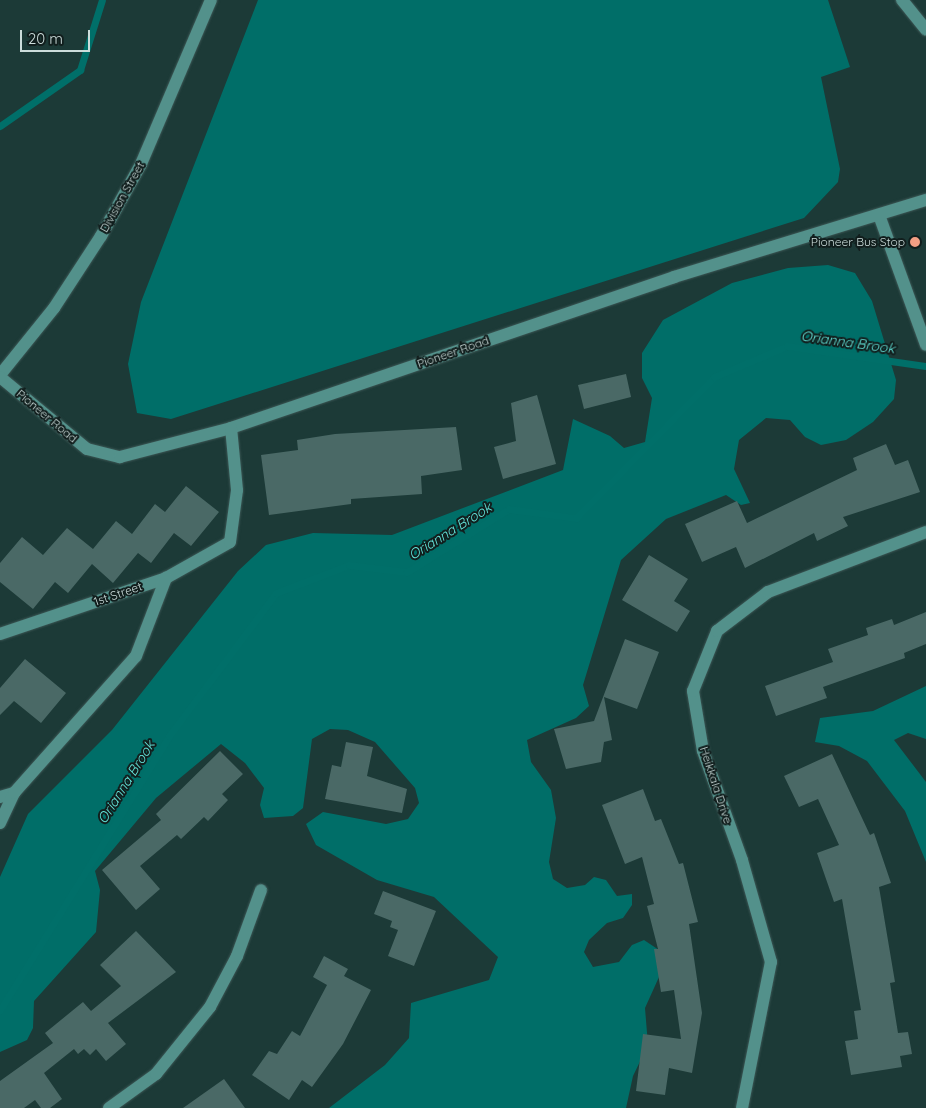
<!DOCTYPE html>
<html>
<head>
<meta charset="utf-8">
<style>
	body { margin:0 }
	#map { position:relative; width:926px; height:1108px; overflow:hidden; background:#1c3a37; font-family:Quicksand,sans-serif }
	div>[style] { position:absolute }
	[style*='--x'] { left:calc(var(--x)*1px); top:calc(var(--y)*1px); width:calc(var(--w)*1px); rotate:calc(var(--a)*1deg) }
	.forest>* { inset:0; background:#006e68 }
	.stream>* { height:7px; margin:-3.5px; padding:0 3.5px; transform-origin:3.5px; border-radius:3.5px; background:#006f69 }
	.building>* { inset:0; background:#4a6966 }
	.roads { filter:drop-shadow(0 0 1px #3c5755) drop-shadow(0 0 1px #3c5755) }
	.minor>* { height:12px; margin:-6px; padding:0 6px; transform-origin:6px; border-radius:6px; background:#53918b }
	.dots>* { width:14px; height:14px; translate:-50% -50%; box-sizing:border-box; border:2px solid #111e1d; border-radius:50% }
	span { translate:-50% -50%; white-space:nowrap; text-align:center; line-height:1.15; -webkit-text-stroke:4px #111e1d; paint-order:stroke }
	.street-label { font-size:12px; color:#ccdddb }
	.poi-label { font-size:12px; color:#ccdddb }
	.right { translate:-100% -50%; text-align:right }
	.water-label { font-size:14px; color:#64e5db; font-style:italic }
	.scale { position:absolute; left:20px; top:30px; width:70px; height:22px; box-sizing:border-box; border:2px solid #ccdddb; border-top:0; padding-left:6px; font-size:15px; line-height:18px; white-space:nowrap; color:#ccdddb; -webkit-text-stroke:4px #111e1d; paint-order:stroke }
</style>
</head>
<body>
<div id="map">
	<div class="forest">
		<i style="clip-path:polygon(258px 0,828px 0,850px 67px,821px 77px,840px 169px,838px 182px,804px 218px,171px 419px,137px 413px,128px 364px,141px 302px)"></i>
		<i style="clip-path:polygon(828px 265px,855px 273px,872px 301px,896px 380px,894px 399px,873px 422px,846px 440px,821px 445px,805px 437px,790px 420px,766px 418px,739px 440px,734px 469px,750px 503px,741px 505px,726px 495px,666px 519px,621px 560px,583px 685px,589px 706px,576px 718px,527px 740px,531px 762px,551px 790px,556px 818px,549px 862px,553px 879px,567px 888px,585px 885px,594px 877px,606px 880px,617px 896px,632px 894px,632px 905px,623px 918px,607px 923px,589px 940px,584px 952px,593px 967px,619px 962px,632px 945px,644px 940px,662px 952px,659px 977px,645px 1008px,648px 1045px,633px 1076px,626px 1108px,329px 1108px,385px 1065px,409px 1038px,411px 1003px,489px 980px,498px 957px,434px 897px,377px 880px,316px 845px,306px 824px,323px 812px,386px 824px,408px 819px,419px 803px,415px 788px,375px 742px,348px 730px,330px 729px,312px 739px,303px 808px,293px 816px,264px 818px,260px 805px,264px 788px,245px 763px,221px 744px,156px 798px,95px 871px,100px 890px,96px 932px,34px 1001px,33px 1028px,27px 1040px,0 1052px,0 877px,28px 814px,112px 730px,238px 571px,266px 545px,313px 533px,392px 535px,563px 470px,573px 419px,610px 436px,624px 448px,645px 442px,652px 398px,642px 378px,642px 353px,663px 320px,732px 283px,788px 268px)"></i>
		<i style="clip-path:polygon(926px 686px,926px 739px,908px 733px,894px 740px,926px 782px,926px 862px,905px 811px,867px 761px,839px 746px,815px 742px,820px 718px,873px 711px)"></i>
	</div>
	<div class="stream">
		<i style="--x:0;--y:126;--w:98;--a:-35"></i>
		<i style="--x:80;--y:70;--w:73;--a:-72.6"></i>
		<i style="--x:0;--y:1010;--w:322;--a:-58.3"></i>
		<i style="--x:169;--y:736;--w:179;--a:-53.2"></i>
		<i style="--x:276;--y:593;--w:78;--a:-21"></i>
		<i style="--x:349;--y:565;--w:58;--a:6.9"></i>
		<i style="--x:407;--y:572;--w:120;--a:-31.7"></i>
		<i style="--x:509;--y:509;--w:68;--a:7.7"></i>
		<i style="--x:576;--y:518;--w:197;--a:-45.6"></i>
		<i style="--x:714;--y:377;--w:79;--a:-23"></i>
		<i style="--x:787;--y:346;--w:140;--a:8.2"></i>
	</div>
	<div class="building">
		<i style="clip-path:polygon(626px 374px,631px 397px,584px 409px,578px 385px)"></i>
		<i style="clip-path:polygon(537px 395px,556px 464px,503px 479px,494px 447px,516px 441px,511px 403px)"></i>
		<i style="clip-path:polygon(456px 427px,462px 470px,421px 476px,422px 494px,351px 499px,351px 504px,269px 515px,261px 455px,298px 450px,297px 440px,335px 434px)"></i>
		<i style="clip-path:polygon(886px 444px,895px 465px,908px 460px,920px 492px,843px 517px,848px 526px,817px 541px,814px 533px,745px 568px,736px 547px,702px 562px,685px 524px,737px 501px,747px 523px,857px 470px,853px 458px)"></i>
		<i style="clip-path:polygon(186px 486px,219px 512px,191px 546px,174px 533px,151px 563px,138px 553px,113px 583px,92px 564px,68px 593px,55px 582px,33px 609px,0 582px,0 563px,22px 537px,43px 555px,67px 528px,93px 549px,116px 521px,132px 534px,155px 504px,165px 512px)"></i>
		<i style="clip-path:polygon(649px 555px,688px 579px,674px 601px,690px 611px,677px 632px,622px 600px)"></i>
		<i style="clip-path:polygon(926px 612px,926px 644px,904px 653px,905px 658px,823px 687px,827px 698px,776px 716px,765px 686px,833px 662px,828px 649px,868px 635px,866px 628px,892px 619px,894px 625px)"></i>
		<i style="clip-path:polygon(625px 639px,659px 652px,637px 709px,604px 697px,612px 740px,604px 742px,601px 762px,566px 769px,554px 729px,594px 721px)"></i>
		<i style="clip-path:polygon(25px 659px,66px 693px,41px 723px,14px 701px,0 715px,0 688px)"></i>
		<i style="clip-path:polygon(346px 742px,373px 747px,367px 776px,407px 789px,402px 813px,325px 799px,332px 765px,341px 767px)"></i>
		<i style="clip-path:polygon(220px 751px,243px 774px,222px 794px,228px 800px,208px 821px,204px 817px,181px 839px,177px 835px,140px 866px,160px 889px,136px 910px,102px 870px,161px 820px,156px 814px)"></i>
		<i style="clip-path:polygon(832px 754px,870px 835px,874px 833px,891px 883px,879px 887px,895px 982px,890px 983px,898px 1033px,908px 1032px,912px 1054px,900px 1056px,902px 1067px,851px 1075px,845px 1041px,858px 1039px,854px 1011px,861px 1010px,842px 899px,834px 902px,817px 853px,839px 845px,818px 799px,799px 807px,784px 776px)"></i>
		<i style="clip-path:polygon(643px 789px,655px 821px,661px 819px,679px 864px,683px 863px,698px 922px,689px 924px,702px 1013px,692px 1073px,669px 1068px,665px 1095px,636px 1091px,643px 1034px,681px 1039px,674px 990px,661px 992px,654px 949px,658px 949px,647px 906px,654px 904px,642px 857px,625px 864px,602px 805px)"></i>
		<i style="clip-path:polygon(383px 891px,436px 911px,414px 966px,388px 956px,398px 930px,390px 927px,392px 921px,374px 914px)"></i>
		<i style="clip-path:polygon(136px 931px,176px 972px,108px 1023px,126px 1044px,106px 1061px,96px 1049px,90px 1055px,84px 1049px,78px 1054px,74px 1049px,44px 1073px,62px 1099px,50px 1108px,41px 1108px,35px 1100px,24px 1108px,0 1108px,0 1081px,53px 1043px,45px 1033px,83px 1002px,91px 1011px,121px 986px,100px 965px)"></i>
		<i style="clip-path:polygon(324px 956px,348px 969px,344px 976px,371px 990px,343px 1044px,312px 1087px,302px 1080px,289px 1100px,252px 1075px,269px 1051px,277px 1054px,292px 1031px,300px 1036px,327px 985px,313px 977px)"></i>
		<i style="clip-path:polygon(224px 1079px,245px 1108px,183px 1108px)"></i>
	</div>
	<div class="roads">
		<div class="minor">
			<i style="--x:902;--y:0;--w:38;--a:51"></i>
			<i style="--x:879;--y:215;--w:138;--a:70.1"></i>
			<i style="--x:0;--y:375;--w:86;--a:-51.1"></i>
			<i style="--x:54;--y:308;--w:86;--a:-56.9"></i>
			<i style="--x:101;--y:236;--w:82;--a:-60.9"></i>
			<i style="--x:141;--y:164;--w:178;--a:-66.9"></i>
			<i style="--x:0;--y:377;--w:113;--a:39.6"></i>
			<i style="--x:87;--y:449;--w:34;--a:14"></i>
			<i style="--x:120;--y:457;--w:115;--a:-14.6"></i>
			<i style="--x:231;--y:428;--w:468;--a:-18.8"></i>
			<i style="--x:674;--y:277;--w:264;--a:-17"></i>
			<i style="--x:0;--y:634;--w:175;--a:-18.6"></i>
			<i style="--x:166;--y:578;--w:73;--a:-29.4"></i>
			<i style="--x:230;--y:542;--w:52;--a:-82.3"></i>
			<i style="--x:237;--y:490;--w:62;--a:-95.5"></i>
			<i style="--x:0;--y:797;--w:15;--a:-16"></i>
			<i style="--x:0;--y:823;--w:33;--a:-65"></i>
			<i style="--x:14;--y:793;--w:183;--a:-48.3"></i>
			<i style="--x:136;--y:656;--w:84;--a:-69"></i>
			<i style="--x:109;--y:1108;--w:58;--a:-35.9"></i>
			<i style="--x:156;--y:1074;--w:86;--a:-51.1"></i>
			<i style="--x:210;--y:1007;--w:58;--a:-62.1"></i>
			<i style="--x:237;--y:956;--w:70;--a:-70"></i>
			<i style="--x:742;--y:1108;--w:149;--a:-78.8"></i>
			<i style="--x:771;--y:962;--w:106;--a:-105.9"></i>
			<i style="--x:742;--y:860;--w:116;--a:-109.7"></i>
			<i style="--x:703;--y:751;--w:61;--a:-99.5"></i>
			<i style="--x:693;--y:691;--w:65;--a:-68.2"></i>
			<i style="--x:717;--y:631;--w:64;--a:-37.4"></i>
			<i style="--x:768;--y:592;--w:169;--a:-20.8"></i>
		</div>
	</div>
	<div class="dots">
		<i style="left:915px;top:242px;background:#f39f84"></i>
	</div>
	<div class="street-label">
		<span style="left:122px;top:197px;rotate:-61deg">Division Street</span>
		<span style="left:453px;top:352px;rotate:-19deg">Pioneer Road</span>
		<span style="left:47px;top:416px;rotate:40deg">Pioneer Road</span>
		<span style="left:118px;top:594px;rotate:-19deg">1st Street</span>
		<span style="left:716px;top:785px;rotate:72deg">Heikkala Drive</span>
	</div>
	<div class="poi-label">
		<span class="right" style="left:905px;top:242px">Pioneer Bus Stop</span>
	</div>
	<div class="water-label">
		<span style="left:848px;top:342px;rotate:8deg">Orianna Brook</span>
		<span style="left:450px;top:531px;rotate:-32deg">Orianna Brook</span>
		<span style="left:126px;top:782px;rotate:-58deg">Orianna Brook</span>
	</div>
	<div class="scale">20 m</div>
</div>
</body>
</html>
